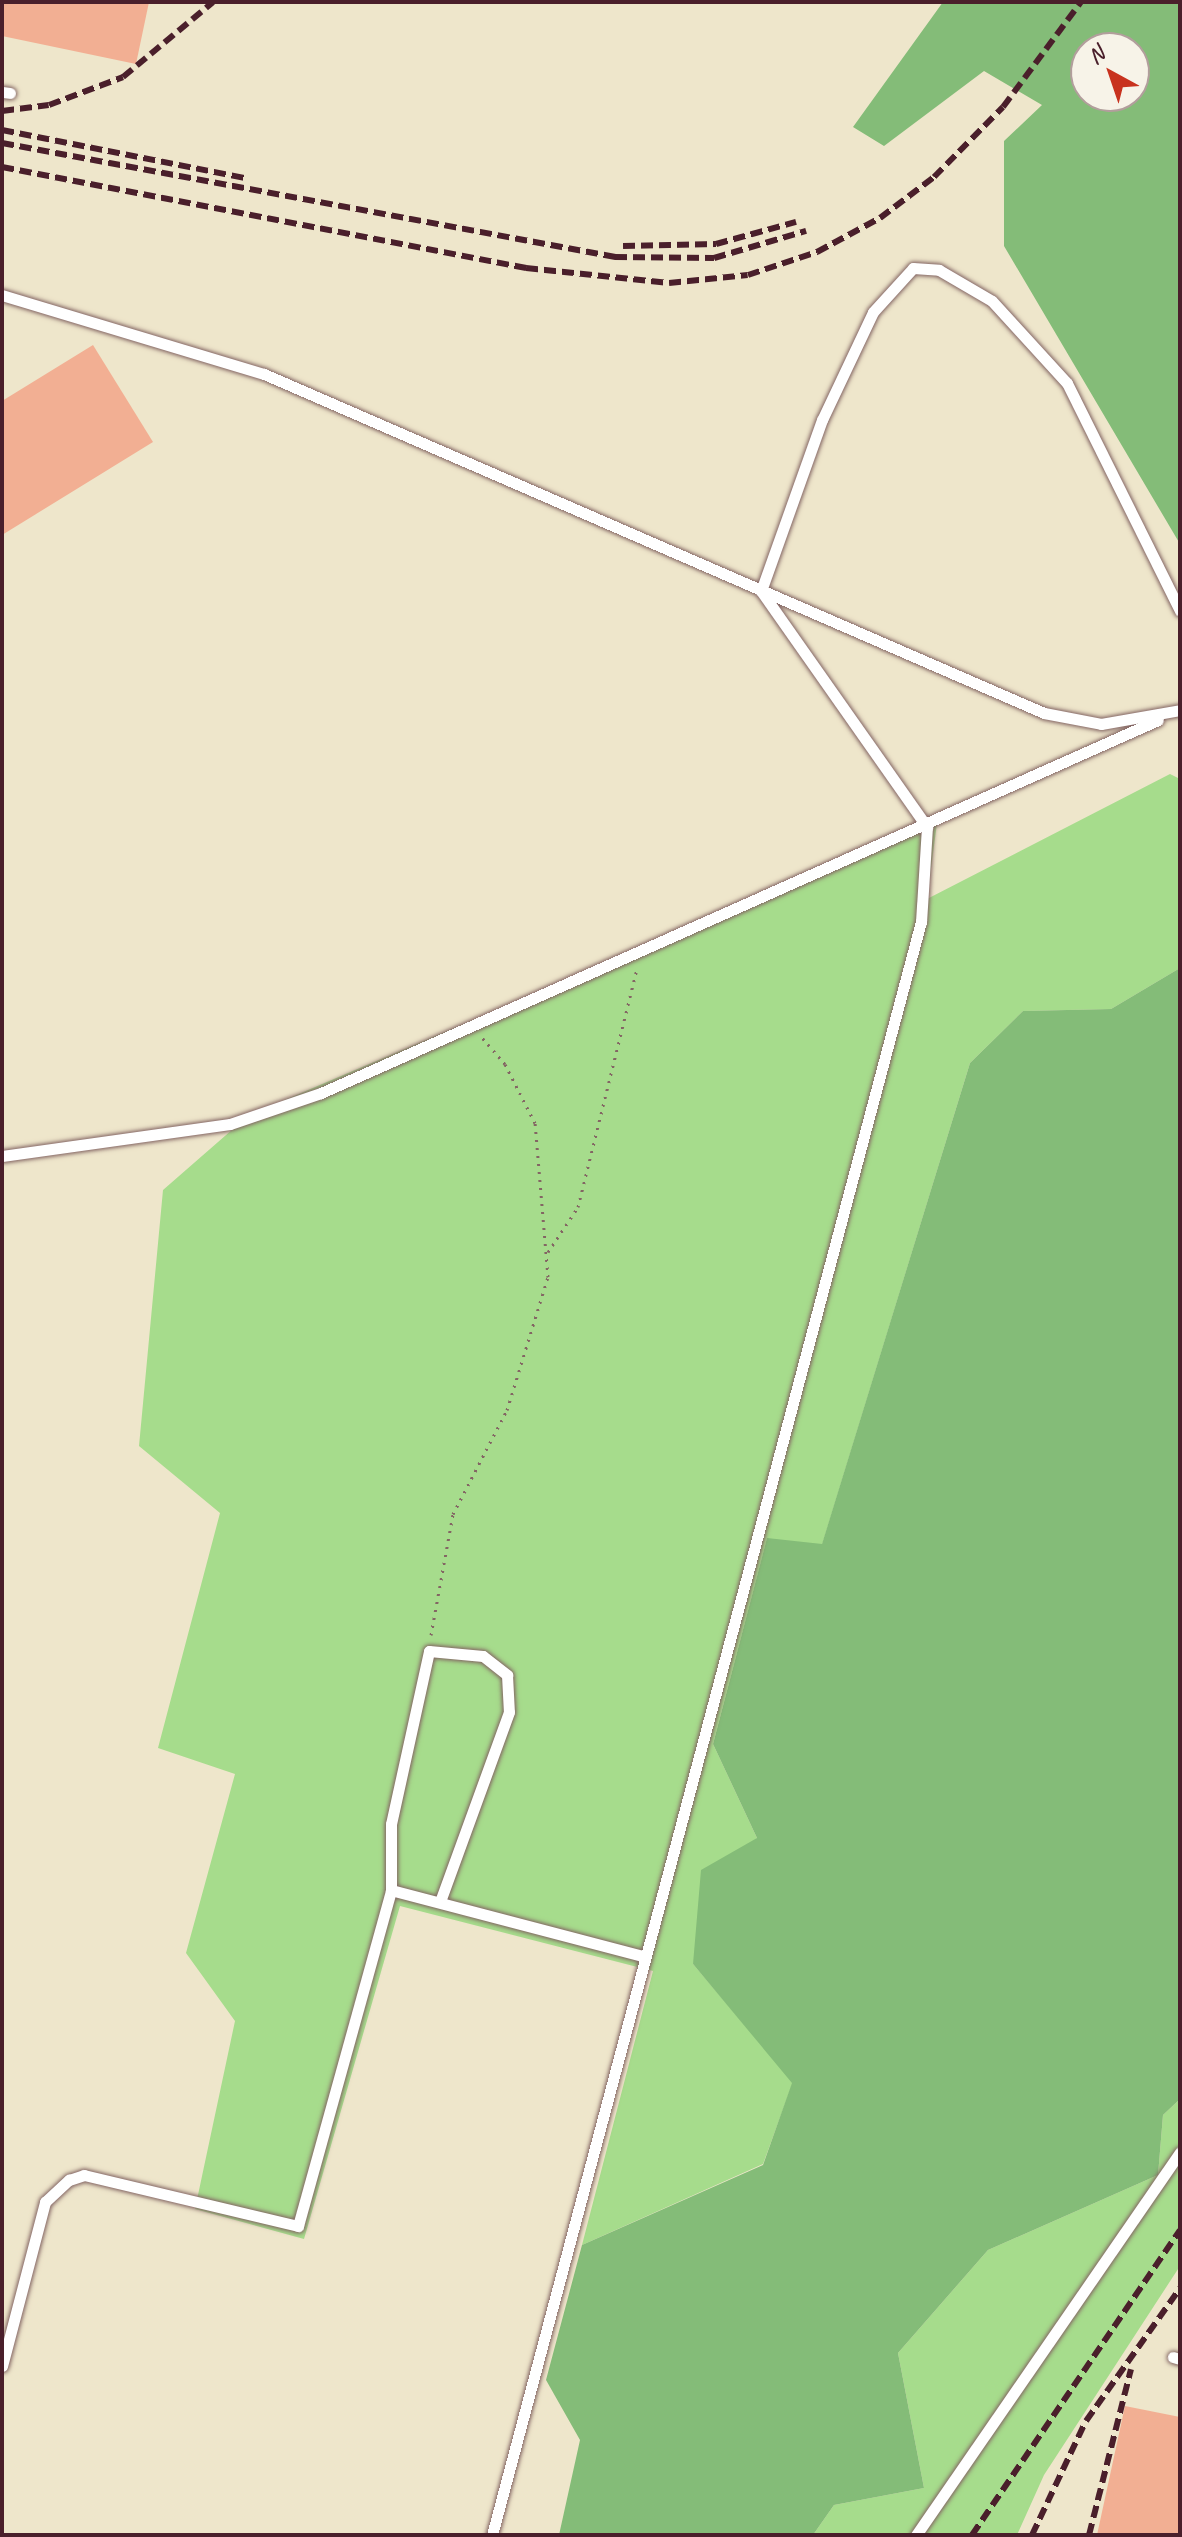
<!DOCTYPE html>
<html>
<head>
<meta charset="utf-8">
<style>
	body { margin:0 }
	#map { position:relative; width:1182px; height:2537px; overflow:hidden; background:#eee6cb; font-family:Caveat,sans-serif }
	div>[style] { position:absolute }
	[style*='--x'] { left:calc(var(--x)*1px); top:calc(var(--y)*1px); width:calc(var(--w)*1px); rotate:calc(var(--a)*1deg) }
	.green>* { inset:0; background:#a6dc8c }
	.forest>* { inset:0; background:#84bc78 }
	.building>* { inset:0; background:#f2af93 }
	.path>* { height:3px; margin-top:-1.5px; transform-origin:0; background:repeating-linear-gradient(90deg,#836563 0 2px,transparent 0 8px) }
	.roads { filter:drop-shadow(0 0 2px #836563) drop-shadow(0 0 2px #836563) }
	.lane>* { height:11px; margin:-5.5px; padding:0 5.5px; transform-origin:5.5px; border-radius:5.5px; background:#fff }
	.rail>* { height:6px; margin-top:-3px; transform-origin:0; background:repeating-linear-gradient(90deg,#4a1f2b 0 12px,transparent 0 18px) }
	span { translate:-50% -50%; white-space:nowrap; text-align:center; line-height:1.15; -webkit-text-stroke:8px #f7f3e8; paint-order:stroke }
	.frame { position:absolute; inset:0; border:4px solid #4a1f2b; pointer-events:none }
	.north { position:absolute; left:1070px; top:32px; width:80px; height:80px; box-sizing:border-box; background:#f7f3e8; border:2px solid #b29e9c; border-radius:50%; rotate:320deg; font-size:22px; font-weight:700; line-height:32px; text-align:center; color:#4a1f2b }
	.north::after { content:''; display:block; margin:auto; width:28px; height:36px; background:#c8321e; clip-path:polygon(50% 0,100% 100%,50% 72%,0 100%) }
</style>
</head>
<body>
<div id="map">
	<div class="green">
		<i style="clip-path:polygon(1170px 774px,1180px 779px,1180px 968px,1111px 1009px,1023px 1011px,970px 1063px,822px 1545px,767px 1539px,713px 1744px,757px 1838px,693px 1964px,793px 2082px,763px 2164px,582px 2245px,653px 1971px,400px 1906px,304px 2239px,195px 2209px,235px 2021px,186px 1953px,235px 1774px,158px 1748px,220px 1513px,139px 1446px,163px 1190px,249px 1115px,937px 823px,927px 899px)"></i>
		<i style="clip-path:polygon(1180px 2099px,1180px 2266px,1044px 2475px,1017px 2535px,813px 2535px,834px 2505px,924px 2488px,898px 2353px,988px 2250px,1158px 2175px,1163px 2115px)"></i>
	</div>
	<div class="forest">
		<i style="clip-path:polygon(evenodd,943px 2px,1180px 2px,1180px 544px,1004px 246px,1004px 141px,1042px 105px,984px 71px,884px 146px,853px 127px,943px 2px,1086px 48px,1134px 48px,1134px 96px,1086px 96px,1086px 48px)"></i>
		<i style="clip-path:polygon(1180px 968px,1180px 2099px,1163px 2115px,1158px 2175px,988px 2250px,898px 2353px,924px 2488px,834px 2505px,813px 2535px,559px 2535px,580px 2440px,546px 2380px,582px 2245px,763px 2165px,792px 2083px,693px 1964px,701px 1870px,757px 1838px,713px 1744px,767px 1538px,822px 1544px,970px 1063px,1023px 1011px,1111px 1009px)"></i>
	</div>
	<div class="building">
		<i style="clip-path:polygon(2px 2px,149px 2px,136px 64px,2px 36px)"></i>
		<i style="clip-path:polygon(93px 345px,153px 442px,2px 535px,2px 401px)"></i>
		<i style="clip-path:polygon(1125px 2406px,1180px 2417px,1180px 2535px,1097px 2535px)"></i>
	</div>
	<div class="path">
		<i style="--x:548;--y:1252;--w:54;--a:-56.3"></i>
		<i style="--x:578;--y:1207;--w:245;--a:-76.1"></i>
		<i style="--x:431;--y:1635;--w:123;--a:-79.7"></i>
		<i style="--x:453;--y:1514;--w:117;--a:-62.6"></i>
		<i style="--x:507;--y:1410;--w:139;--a:-72.9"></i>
		<i style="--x:548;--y:1277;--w:155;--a:-94.8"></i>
		<i style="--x:535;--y:1123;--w:66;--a:-117"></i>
		<i style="--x:505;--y:1064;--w:35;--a:-131"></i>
	</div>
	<div class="roads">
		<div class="lane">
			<i style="--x:2;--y:92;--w:8;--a:7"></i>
			<i style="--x:2;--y:295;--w:274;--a:16.8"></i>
			<i style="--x:264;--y:374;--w:850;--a:23.49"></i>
			<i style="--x:1044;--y:713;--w:58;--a:10.9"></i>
			<i style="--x:1101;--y:724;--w:80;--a:-10"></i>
			<i style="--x:2;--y:1156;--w:230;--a:-8"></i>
			<i style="--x:230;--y:1124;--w:96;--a:-18.8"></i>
			<i style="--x:321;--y:1093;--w:916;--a:-24.02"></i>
			<i style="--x:391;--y:1890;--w:66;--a:-90"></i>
			<i style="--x:391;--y:1824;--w:177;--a:-77.6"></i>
			<i style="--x:429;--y:1651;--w:54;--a:5.3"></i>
			<i style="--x:483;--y:1656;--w:31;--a:38"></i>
			<i style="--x:507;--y:1675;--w:37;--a:87"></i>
			<i style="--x:509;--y:1712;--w:202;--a:110"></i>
			<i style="--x:1173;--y:2357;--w:7;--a:16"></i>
			<i style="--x:2;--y:2366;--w:170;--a:-75.3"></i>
			<i style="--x:45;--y:2202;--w:33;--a:-43"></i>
			<i style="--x:69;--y:2180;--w:16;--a:-18"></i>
			<i style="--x:84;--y:2175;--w:220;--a:13.4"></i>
			<i style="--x:298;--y:2226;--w:349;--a:-74.5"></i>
			<i style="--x:391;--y:1890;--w:260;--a:14.7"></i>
			<i style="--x:492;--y:2535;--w:1669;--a:-75.11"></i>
			<i style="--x:921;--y:922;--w:95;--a:-86.4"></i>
			<i style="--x:927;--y:827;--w:289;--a:-125.1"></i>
			<i style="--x:761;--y:591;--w:182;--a:-70.4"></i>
			<i style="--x:822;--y:420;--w:119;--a:-64.7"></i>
			<i style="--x:873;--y:312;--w:59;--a:-47.7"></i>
			<i style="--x:913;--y:268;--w:26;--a:4"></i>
			<i style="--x:939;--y:270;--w:61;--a:30.3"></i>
			<i style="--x:992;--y:301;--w:111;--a:47.6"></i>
			<i style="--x:1067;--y:383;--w:254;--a:63.6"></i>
			<i style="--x:916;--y:2535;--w:465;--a:-55.4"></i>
		</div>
	</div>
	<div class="rail">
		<i style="--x:2;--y:111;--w:47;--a:-7.3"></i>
		<i style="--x:49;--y:105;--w:79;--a:-20.7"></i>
		<i style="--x:123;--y:77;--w:117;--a:-39.8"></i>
		<i style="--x:2;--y:130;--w:248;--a:11.2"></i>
		<i style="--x:2;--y:143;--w:624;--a:10.53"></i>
		<i style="--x:615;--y:257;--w:99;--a:0.6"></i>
		<i style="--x:714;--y:258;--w:96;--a:-16.4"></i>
		<i style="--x:2;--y:167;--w:534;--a:10.91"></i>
		<i style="--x:526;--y:268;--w:144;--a:6"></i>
		<i style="--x:669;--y:283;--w:79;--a:-5.8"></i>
		<i style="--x:748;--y:275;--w:73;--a:-18.4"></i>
		<i style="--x:817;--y:252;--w:72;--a:-28.4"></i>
		<i style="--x:880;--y:218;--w:68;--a:-37.2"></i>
		<i style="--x:934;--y:177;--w:98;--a:-45.4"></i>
		<i style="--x:1003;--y:107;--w:131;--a:-53.4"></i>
		<i style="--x:623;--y:246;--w:93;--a:-1.2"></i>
		<i style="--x:716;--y:244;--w:83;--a:-15.4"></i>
		<i style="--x:972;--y:2535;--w:369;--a:-55.7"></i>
		<i style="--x:1032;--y:2535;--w:126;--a:-64.7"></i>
		<i style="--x:1086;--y:2421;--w:163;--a:-54.7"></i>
		<i style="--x:1089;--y:2535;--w:171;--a:-75.8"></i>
	</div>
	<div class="frame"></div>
	<div class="north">N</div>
</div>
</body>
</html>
